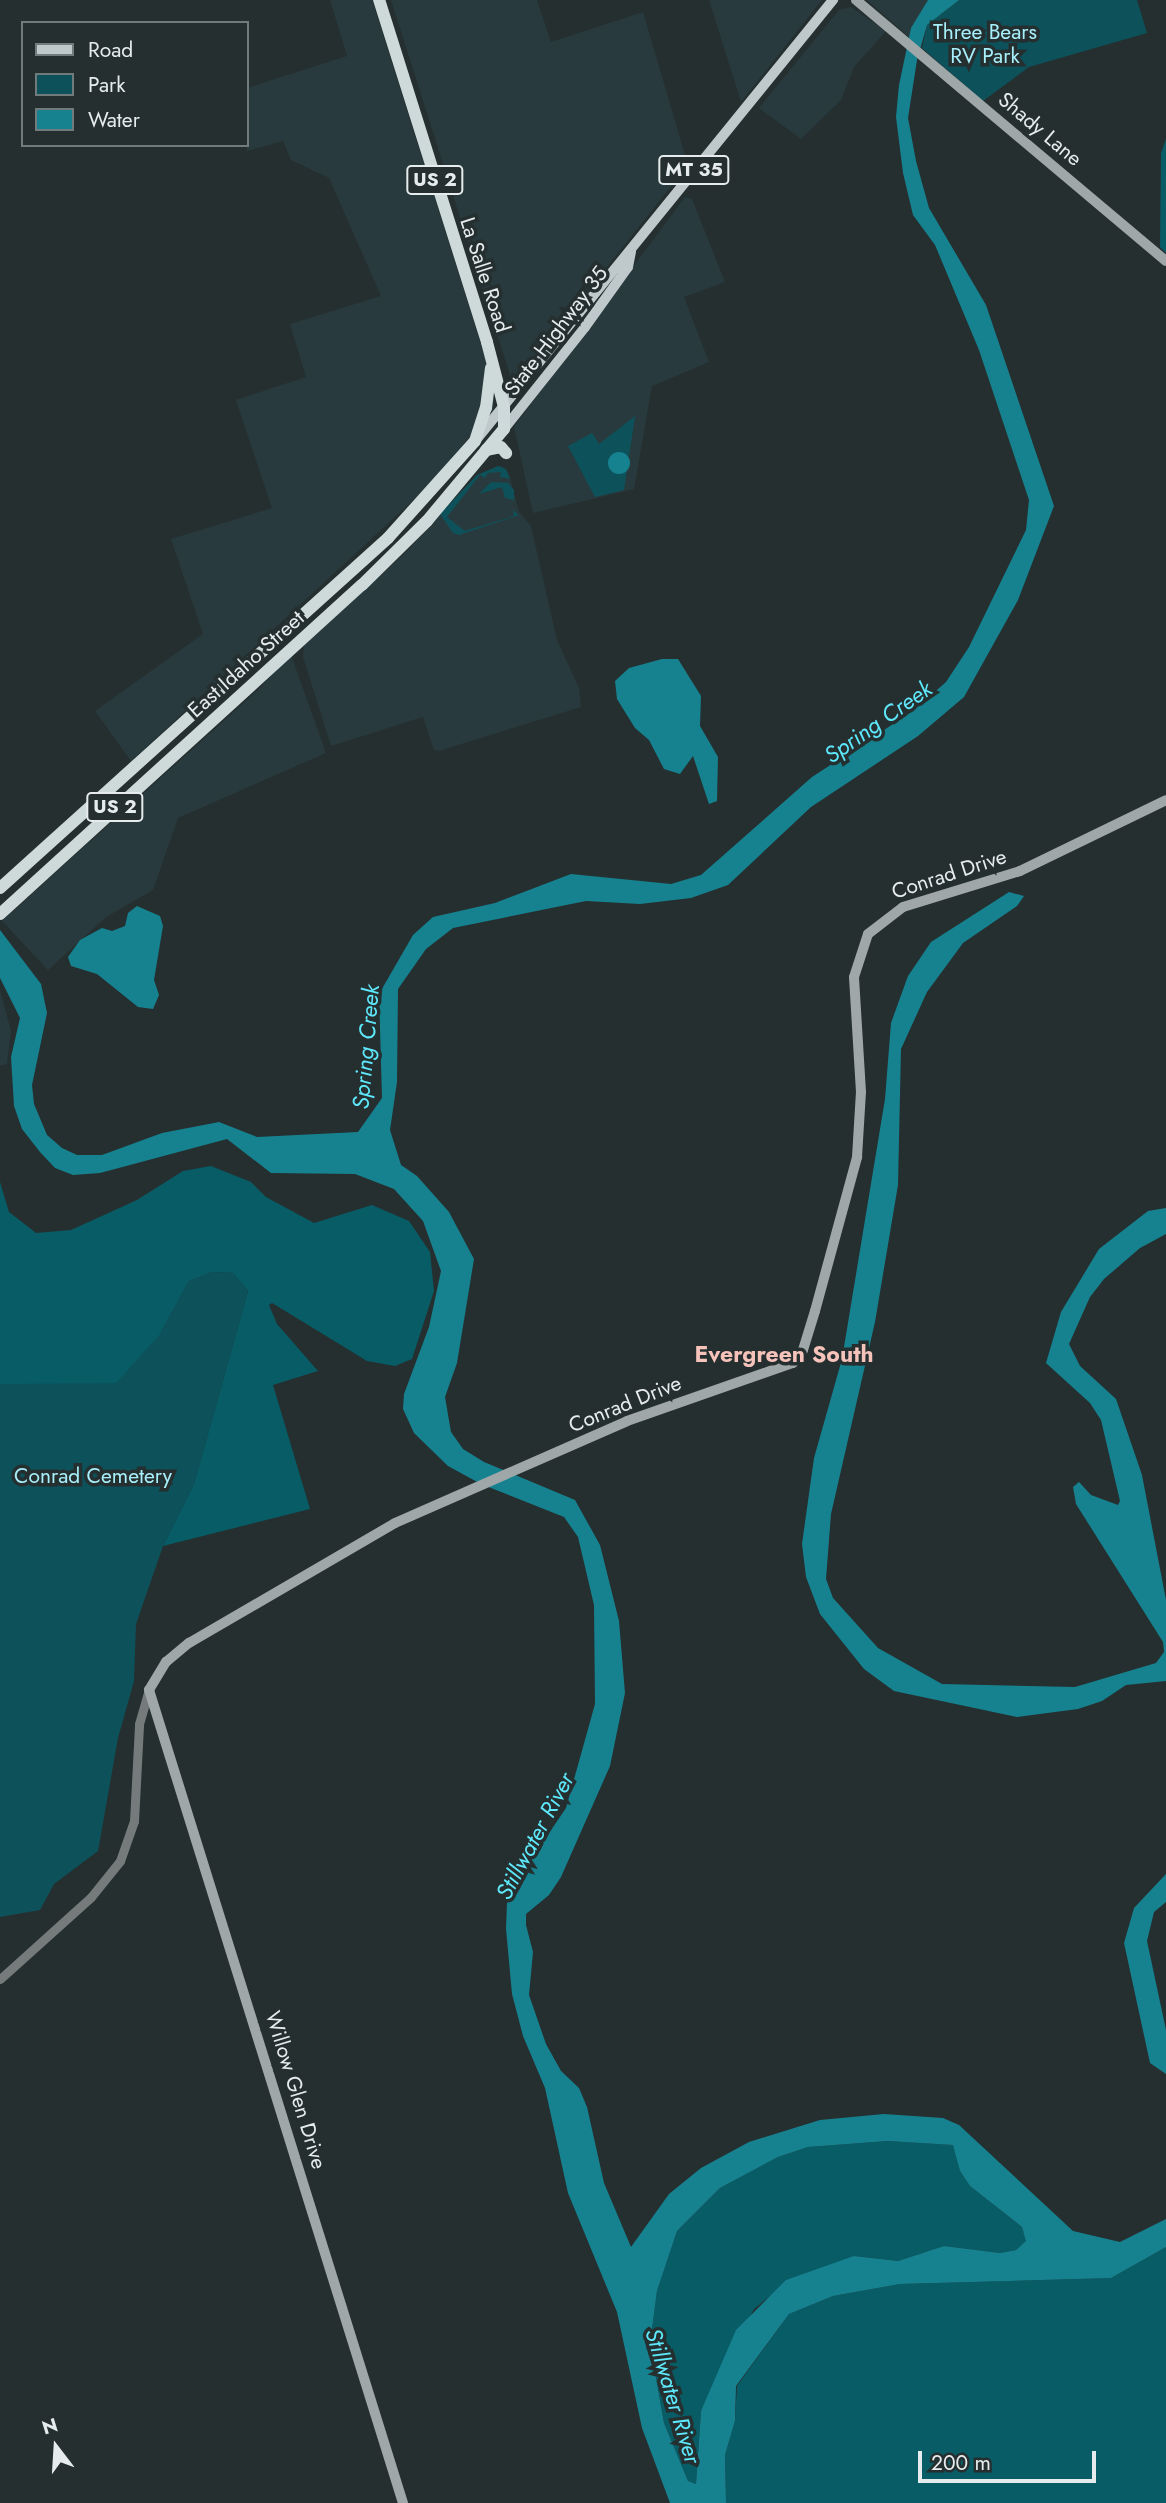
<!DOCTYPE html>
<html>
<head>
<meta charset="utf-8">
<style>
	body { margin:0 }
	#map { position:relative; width:1166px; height:2503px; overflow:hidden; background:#252f30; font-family:Jost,sans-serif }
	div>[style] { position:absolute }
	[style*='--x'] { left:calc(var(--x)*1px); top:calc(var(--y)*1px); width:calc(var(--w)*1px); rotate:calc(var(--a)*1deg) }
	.built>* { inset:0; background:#283a3d }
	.green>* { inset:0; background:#0d525b }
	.forest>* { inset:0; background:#085c66 }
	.water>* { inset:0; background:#16828f }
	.round { border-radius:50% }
	.tertiary>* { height:9px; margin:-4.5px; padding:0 4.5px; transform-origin:4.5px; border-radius:4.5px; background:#757b7b }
	.secondary>* { height:10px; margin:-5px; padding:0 5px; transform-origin:5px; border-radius:5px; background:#9fa7a8 }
	.primary>* { height:10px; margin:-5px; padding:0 5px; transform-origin:5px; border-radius:5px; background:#bfc9cb }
	.trunk>* { height:12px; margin:-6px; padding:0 6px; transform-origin:6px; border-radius:6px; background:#ced9da }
	span { translate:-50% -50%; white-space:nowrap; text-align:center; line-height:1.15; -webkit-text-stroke:7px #252f30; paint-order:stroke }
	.shield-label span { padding:2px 5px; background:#252f30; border:2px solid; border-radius:5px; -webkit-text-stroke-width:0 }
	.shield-label { font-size:19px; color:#e6eced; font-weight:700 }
	.park-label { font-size:21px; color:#a7effa }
	.street-label { font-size:21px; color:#e6eced }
	.water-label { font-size:23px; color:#5ee8fb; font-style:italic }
	.neighbourhood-label { font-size:23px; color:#f6c3bb; font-weight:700 }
	.legend { position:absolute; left:21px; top:21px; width:228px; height:126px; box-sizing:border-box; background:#252f30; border:2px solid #727b7c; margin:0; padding:9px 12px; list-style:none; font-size:21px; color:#e6eced }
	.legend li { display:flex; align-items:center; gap:14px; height:35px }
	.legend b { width:35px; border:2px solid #727b7c }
	.north { position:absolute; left:21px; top:2412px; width:70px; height:70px; -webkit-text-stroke:5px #252f30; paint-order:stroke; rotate:343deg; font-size:19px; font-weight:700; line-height:28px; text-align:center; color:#e6eced }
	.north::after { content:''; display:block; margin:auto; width:24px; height:32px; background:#e6eced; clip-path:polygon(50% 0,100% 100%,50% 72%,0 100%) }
	.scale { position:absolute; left:918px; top:2451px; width:178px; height:32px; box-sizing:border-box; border:4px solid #e6eced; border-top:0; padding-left:9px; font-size:21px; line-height:24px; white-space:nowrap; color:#e6eced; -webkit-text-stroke:5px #252f30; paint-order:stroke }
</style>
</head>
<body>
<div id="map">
	<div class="built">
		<i style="clip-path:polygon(330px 0,372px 0,493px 382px,494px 409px,422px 492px,131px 761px,95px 711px,203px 634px,171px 539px,272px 508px,236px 400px,306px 377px,290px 324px,381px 296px,329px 178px,291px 160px,283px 141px,247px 151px,247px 88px,347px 56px)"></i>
		<i style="clip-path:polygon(391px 0,537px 0,551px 42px,643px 12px,688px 165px,522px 374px,511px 378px)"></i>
		<i style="clip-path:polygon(709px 0,822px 0,741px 102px)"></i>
		<i style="clip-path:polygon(867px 0,928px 0,910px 38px)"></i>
		<i style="clip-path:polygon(851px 7px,886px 31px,854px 67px,841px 100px,801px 139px,759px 108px,839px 10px)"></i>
		<i style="clip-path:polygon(685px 197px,692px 199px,725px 282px,684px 297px,709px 362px,652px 386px,634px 489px,533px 513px,514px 427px)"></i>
		<i style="clip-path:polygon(501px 466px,509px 474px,519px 512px,531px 526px,557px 640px,579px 688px,581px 707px,439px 751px,434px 750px,423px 717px,331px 746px,303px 657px,304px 645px,403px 555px,477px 475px)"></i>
		<i style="clip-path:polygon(291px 655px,326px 753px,178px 818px,153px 890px,106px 917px,48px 970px,2px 921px,259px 689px)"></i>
		<i style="clip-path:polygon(0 990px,11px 1031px,7px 1064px,0 1066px)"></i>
	</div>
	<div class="green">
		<i style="clip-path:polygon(959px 0,1137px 0,1147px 33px,1029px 67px,983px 101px,922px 48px,927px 25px)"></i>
		<i style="clip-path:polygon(635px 416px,624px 490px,595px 497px,568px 446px,592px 433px,599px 444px)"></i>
		<i style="clip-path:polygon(498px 466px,506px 469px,510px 479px,500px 477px,501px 472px,488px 473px,485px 478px,480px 475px,447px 517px,465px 531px,514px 516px,513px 510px,519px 515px,459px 535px,453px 533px,440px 514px,477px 475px)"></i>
		<i style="clip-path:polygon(491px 482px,508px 483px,514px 490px,514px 500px,505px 498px,502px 487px,479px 494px)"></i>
		<i style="clip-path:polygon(212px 1272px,233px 1273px,248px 1291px,194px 1484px,163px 1546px,136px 1624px,134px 1681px,118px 1738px,98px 1851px,54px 1884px,40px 1910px,0 1917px,0 1384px,21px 1382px,160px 1334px,189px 1281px)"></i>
	</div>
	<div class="forest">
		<i style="clip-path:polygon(1166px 139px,1166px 253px,1160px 247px,1161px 153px)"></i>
		<i style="clip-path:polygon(211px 1166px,251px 1182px,266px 1197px,314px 1223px,372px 1205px,409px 1221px,430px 1252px,434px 1291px,412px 1359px,395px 1366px,367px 1361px,272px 1303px,269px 1305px,277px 1324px,318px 1371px,273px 1385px,310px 1509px,163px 1546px,194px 1484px,248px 1291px,233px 1273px,212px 1272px,189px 1281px,160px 1334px,116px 1383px,0 1384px,0 1182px,9px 1212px,36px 1233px,71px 1230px,137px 1200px,183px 1171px)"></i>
		<i style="clip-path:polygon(888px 2141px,954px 2145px,960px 2171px,970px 2186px,1022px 2227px,1027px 2241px,1016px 2250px,1000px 2253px,944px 2246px,898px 2261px,854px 2256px,770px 2296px,754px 2309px,701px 2411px,696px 2484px,688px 2481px,664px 2423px,650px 2343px,657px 2291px,677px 2231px,720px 2188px,778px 2157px,808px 2147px)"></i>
		<i style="clip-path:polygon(1166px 2247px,1166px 2503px,726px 2503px,725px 2455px,735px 2421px,737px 2386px,789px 2314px,833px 2296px,900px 2284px,1111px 2278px)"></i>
	</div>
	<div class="water">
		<i style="clip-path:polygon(evenodd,928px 0,959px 0,927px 25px,917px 60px,908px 118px,916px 161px,929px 208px,986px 305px,1054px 506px,1018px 600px,964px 697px,918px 736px,811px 807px,728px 885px,691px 898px,640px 904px,586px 901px,453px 928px,426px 949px,398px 989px,397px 1082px,390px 1130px,401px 1165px,417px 1176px,449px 1212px,474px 1259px,457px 1363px,445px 1397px,451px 1432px,463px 1449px,484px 1462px,575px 1500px,600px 1545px,619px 1621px,625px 1693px,610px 1766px,561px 1877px,549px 1895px,526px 1914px,526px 1925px,533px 1952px,529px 1995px,546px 2044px,561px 2071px,579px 2088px,587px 2107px,604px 2183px,631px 2247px,669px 2194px,701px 2168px,749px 2142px,820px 2120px,884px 2114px,943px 2118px,959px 2125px,1073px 2231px,1120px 2242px,1166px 2219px,1166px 2247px,1111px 2278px,900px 2284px,833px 2296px,789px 2314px,736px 2386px,735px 2421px,725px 2455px,726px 2503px,670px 2503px,642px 2428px,617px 2312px,568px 2193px,545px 2088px,523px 2036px,512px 1994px,506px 1929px,507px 1902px,516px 1882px,566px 1808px,595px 1704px,594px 1605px,578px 1537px,564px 1517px,481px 1484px,448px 1466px,414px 1433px,403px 1409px,404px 1394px,429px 1327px,441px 1271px,423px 1221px,394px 1189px,355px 1174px,271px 1173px,227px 1139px,100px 1173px,73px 1175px,55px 1168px,40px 1152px,22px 1129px,14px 1106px,11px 1057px,20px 1018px,0 978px,0 930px,41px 984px,47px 1013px,32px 1085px,34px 1104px,47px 1135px,62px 1148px,77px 1155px,102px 1155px,162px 1133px,219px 1122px,257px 1137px,358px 1132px,382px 1098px,379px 994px,413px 935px,433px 917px,495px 903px,571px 874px,671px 884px,701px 875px,812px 777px,913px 711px,946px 682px,969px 647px,1026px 530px,1029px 500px,979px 350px,935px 245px,913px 215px,903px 173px,896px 117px,899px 85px,911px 28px,928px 0,888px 2141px,953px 2145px,960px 2171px,970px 2186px,1022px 2227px,1026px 2241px,1016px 2250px,1000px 2253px,944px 2246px,898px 2261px,854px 2256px,786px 2280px,736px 2330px,701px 2411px,696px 2484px,688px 2481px,664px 2423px,650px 2344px,657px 2291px,677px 2231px,720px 2188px,778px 2157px,808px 2147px,888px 2141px)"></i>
		<i class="round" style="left:608px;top:452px;width:22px;height:22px"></i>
		<i style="clip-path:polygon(662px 659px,678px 659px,701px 696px,700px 726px,718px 757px,717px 801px,709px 804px,693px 756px,680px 774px,664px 769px,649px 740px,635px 728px,617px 699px,615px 681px,629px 668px)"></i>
		<i style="clip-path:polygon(1009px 892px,1024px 896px,1017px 906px,963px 943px,927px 992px,901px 1049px,898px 1185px,875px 1322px,831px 1514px,826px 1579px,833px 1598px,878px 1648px,942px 1684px,1075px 1687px,1156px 1663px,1164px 1652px,1163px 1642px,1076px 1504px,1073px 1487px,1079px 1482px,1091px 1495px,1118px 1505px,1120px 1501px,1101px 1420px,1090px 1403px,1046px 1363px,1061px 1312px,1099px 1249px,1148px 1211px,1166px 1208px,1166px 1234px,1140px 1248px,1104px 1279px,1090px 1297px,1069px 1344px,1080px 1366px,1116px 1399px,1142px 1475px,1166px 1600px,1166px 1681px,1126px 1685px,1102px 1701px,1078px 1709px,1017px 1717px,894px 1691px,864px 1669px,820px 1614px,806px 1577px,802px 1544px,814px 1458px,842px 1359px,885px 1099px,891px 1023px,908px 976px,931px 942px)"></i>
		<i style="clip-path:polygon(137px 906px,160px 916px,163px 926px,154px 980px,159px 995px,153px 1009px,138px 1007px,97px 974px,71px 966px,68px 957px,80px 940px,102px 928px,112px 931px,125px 926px,128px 913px)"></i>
		<i style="clip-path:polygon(1166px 1874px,1166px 1902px,1154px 1912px,1147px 1941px,1166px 2030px,1166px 2074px,1150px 2063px,1124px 1943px,1134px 1908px)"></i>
	</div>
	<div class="tertiary">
		<i style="--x:0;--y:1979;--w:122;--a:-42"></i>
		<i style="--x:91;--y:1897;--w:46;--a:-51.1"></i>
		<i style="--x:120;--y:1861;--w:42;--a:-70.7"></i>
		<i style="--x:134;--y:1821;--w:97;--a:-87"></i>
		<i style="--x:139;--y:1724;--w:35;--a:-74"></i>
	</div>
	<div class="secondary">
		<i style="--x:856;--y:0;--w:405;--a:40.1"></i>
		<i style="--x:403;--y:2503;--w:852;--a:-107.35"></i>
		<i style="--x:149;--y:1690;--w:33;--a:-59"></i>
		<i style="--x:166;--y:1662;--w:30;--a:-40"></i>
		<i style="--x:189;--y:1643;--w:238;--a:-30.2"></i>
		<i style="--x:395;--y:1523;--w:253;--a:-23.7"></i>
		<i style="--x:627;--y:1421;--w:176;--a:-19.3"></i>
		<i style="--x:793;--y:1363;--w:16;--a:-52"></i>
		<i style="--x:803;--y:1350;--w:41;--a:-72.9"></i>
		<i style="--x:815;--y:1311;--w:160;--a:-74.7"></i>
		<i style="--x:857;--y:1157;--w:65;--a:-86.5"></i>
		<i style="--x:861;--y:1092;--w:115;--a:-93.5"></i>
		<i style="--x:854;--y:977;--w:45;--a:-72"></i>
		<i style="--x:868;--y:934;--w:44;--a:-37.6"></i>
		<i style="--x:903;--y:907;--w:122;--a:-17.1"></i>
		<i style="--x:1020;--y:871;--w:162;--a:-25.9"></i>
	</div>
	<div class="primary">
		<i style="--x:504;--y:429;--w:130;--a:-51.5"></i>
		<i style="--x:585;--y:327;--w:74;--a:-54.4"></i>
		<i style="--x:628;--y:267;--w:16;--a:-79"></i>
		<i style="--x:476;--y:440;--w:567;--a:-50.95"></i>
	</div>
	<div class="trunk">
		<i style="--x:486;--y:450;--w:15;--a:-11"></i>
		<i style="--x:501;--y:447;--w:8;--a:50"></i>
		<i style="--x:0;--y:888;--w:523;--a:-42.05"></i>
		<i style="--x:388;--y:538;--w:130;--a:-48.1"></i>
		<i style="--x:475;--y:441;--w:35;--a:-72"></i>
		<i style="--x:486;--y:408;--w:40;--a:-82.9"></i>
		<i style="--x:0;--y:914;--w:489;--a:-42.3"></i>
		<i style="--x:362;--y:585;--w:91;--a:-44.6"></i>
		<i style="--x:427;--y:521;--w:120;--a:-50.1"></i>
		<i style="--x:504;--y:429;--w:22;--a:-90"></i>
		<i style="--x:504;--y:407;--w:67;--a:-104.7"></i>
		<i style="--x:487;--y:342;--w:359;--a:-107.5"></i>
	</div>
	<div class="shield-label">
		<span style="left:694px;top:170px">MT 35</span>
		<span style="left:435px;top:180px">US 2</span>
		<span style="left:115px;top:807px">US 2</span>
	</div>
	<div class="park-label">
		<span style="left:985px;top:44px">Three Bears<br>RV Park</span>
		<span style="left:93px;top:1476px">Conrad Cemetery</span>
	</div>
	<div class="street-label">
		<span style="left:1040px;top:129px;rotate:40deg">Shady Lane</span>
		<span style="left:485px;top:275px;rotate:72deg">La Salle Road</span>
		<span style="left:556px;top:331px;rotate:-53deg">State Highway 35</span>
		<span style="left:246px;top:664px;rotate:-42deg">East Idaho Street</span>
		<span style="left:949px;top:874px;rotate:-18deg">Conrad Drive</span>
		<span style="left:625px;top:1404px;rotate:-22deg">Conrad Drive</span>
		<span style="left:296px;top:2090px;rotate:73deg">Willow Glen Drive</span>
	</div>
	<div class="water-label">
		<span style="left:878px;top:722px;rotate:-35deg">Spring Creek</span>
		<span style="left:366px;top:1047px;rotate:-85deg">Spring Creek</span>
		<span style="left:535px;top:1836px;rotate:-62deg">Stillwater River</span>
		<span style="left:673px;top:2396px;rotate:73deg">Stillwater River</span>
	</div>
	<div class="neighbourhood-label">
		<span style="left:784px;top:1354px">Evergreen South</span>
	</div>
	<ul class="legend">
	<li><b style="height:9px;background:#bfc9cb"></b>Road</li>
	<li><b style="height:19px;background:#0d525b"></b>Park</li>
	<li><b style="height:19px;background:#16828f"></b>Water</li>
	</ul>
	<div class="north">N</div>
	<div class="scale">200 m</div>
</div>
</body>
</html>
